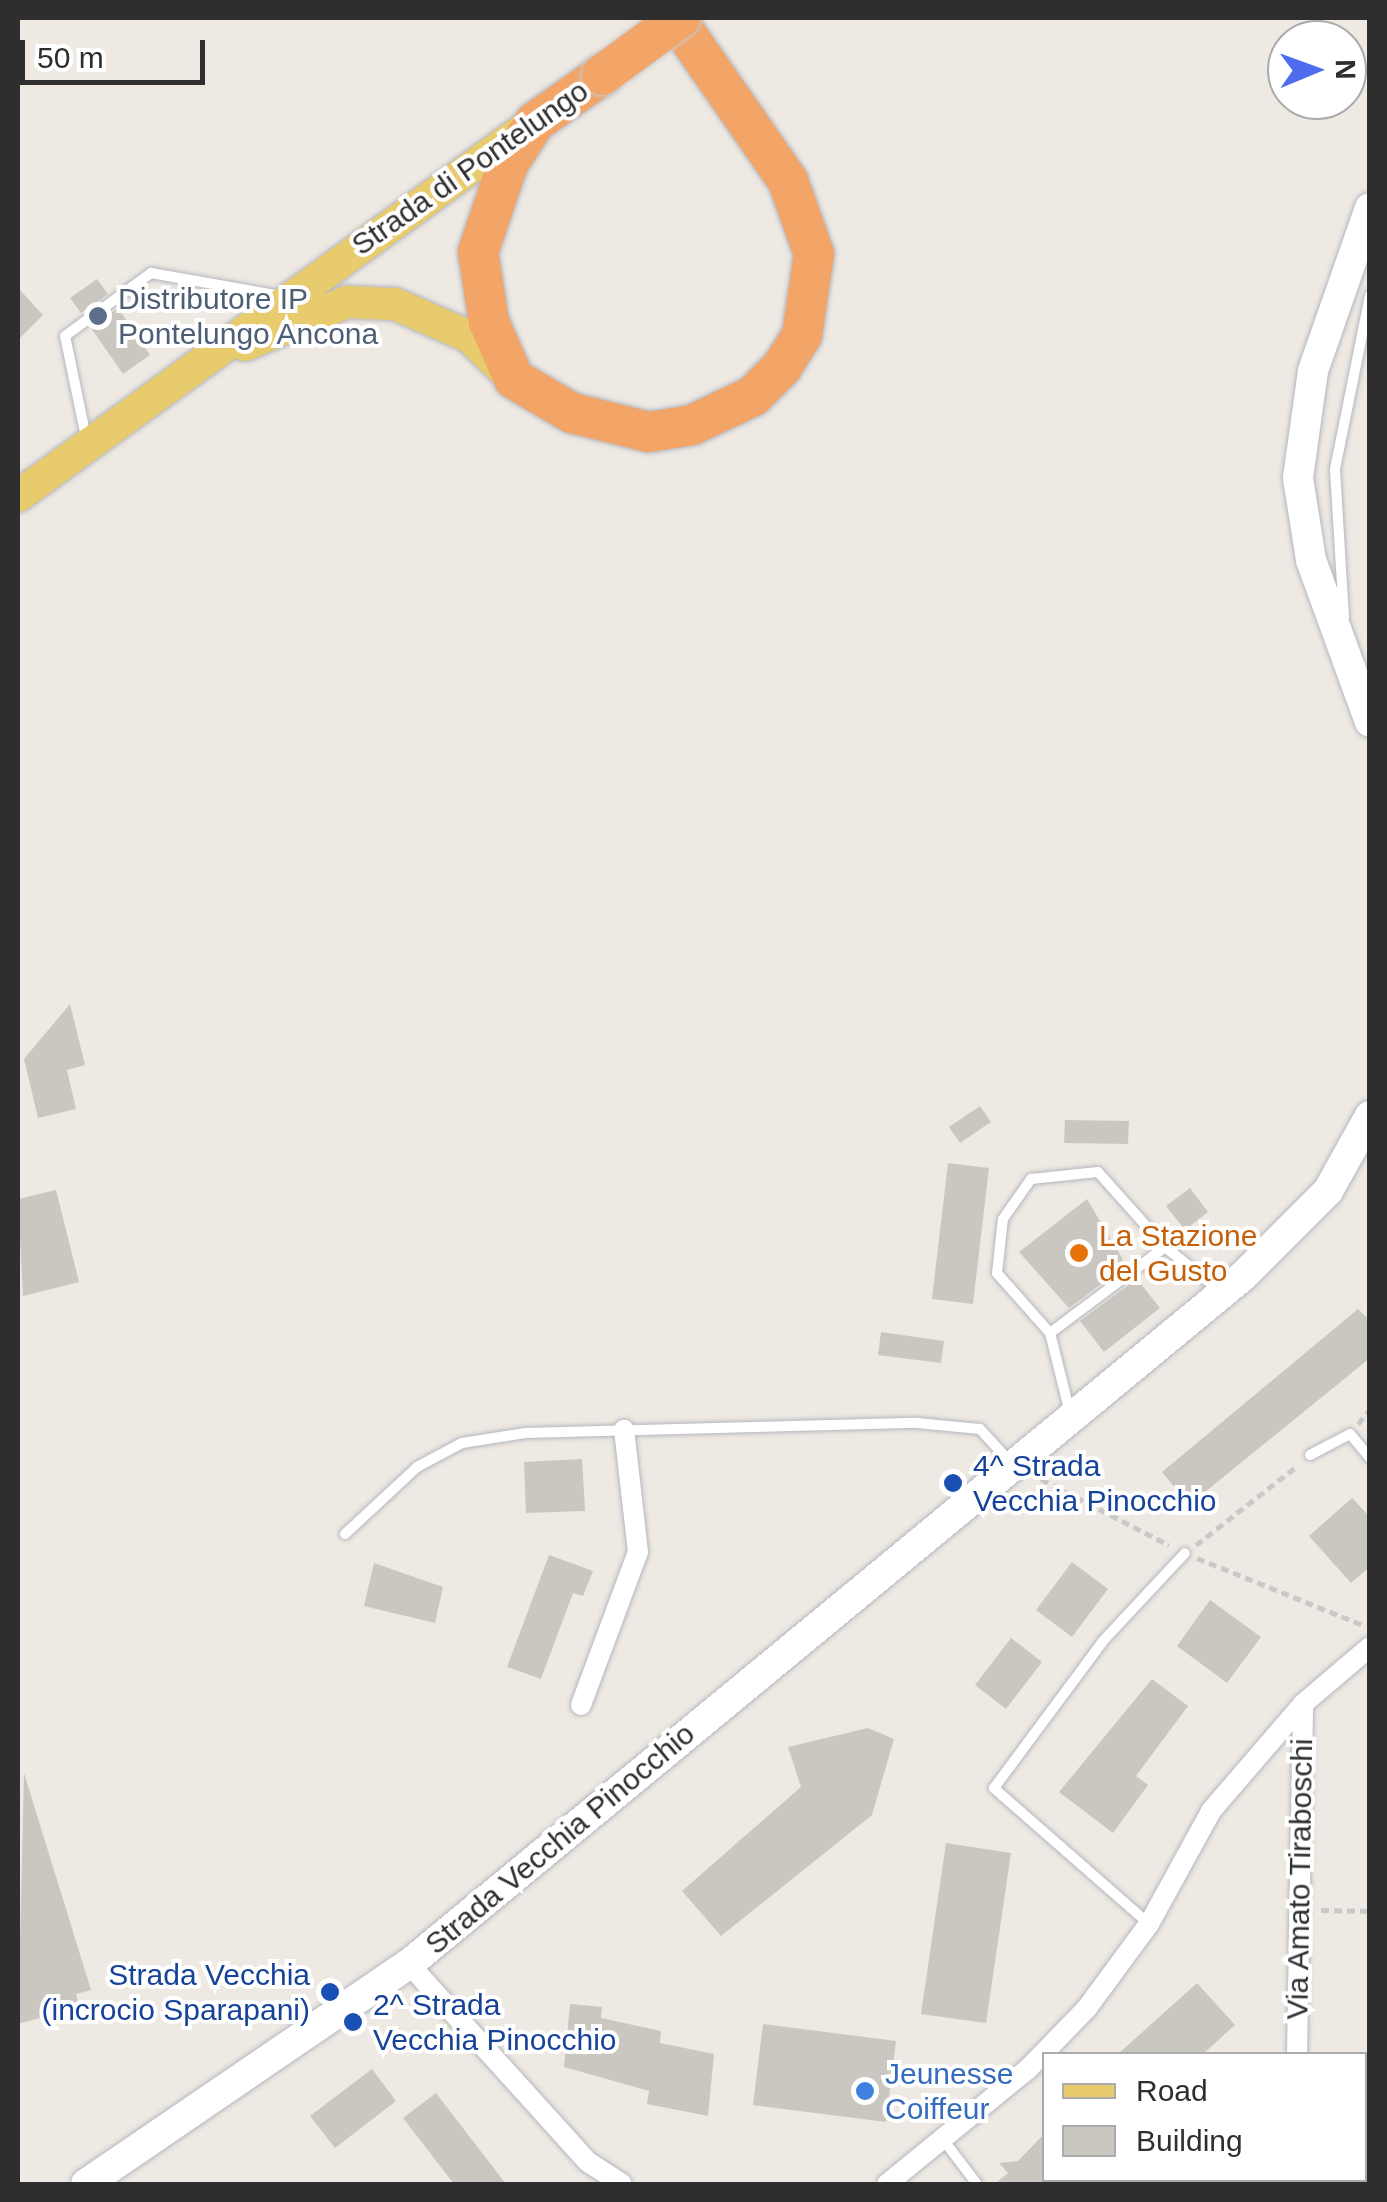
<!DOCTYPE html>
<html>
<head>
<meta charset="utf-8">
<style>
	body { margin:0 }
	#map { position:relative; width:1387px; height:2202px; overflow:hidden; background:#eee9e2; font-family:Arial,sans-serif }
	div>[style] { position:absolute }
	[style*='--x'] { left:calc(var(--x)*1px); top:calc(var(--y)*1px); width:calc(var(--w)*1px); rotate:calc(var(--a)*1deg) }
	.building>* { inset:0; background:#cac7c0 }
	.path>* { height:5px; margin-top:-2.5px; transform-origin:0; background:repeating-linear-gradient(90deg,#c9c9c9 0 8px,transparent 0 13px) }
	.roads { filter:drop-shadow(0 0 2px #b5b7c0) drop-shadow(0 0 2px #b5b7c0) }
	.lane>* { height:10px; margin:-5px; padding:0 5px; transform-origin:5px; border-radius:5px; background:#fff }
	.street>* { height:20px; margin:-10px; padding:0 10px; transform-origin:10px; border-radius:10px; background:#fff }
	.secondary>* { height:30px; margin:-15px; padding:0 15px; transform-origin:15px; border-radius:15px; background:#fff }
	.primary>* { height:32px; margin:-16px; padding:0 16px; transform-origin:16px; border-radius:16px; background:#e8cb6d }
	.highway>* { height:40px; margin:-20px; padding:0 20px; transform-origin:20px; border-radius:20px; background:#f3a467 }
	.bridges { filter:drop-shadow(0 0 2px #c9c9c9) drop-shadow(0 0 2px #c9c9c9) }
	.highway-bridge>* { height:40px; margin:-20px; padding:0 20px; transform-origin:20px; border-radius:20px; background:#f3a467 }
	.dots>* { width:28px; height:28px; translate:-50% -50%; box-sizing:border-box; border:5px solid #fff; border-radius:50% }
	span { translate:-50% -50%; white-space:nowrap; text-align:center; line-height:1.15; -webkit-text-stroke:8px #fff; paint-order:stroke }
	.street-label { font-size:30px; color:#2e2e2e }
	.service-label { font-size:30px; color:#4e5e75 }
	.left { translate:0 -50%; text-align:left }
	.food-label { font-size:30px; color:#c56008 }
	.transit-label { font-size:30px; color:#164399 }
	.right { translate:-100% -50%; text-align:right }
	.shop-label { font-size:30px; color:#366cbe }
	.frame { position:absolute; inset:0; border:20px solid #2e2e2e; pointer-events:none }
	.legend { position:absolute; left:1042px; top:2052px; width:325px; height:130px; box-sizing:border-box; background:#fff; border:2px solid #ababab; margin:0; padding:12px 18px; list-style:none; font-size:30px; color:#2e2e2e }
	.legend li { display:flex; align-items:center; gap:20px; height:50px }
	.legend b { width:50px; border:2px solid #ababab }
	.north { position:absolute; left:1267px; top:20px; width:100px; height:100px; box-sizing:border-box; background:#fff; border:2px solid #ababab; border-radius:50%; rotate:89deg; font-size:28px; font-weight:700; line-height:40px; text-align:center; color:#2e2e2e }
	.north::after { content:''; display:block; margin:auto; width:35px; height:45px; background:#4f6cee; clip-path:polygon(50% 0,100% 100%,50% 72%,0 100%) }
	.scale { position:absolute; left:20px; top:40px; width:185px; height:45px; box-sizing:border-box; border:5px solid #2e2e2e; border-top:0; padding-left:12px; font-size:30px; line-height:35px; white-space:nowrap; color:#2e2e2e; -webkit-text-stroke:8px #fff; paint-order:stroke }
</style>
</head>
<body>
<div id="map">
	<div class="building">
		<i style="clip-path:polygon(97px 279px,108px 294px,81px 313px,70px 298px)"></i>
		<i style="clip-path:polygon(18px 288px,43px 315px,18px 340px)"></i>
		<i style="clip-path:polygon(118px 308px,150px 355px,123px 374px,91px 328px)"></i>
		<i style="clip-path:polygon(70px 1004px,85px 1065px,67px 1070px,76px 1109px,38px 1118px,24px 1059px)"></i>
		<i style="clip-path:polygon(980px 1106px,991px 1122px,960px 1143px,949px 1127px)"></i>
		<i style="clip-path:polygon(1065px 1120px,1129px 1121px,1128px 1144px,1064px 1143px)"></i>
		<i style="clip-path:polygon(948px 1163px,989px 1168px,973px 1304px,932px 1299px)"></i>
		<i style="clip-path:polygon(1190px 1188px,1208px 1212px,1185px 1230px,1166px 1206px)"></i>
		<i style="clip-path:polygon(56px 1190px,79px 1282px,23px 1296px,18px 1199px)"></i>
		<i style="clip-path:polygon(1087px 1199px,1126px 1265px,1069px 1308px,1019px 1252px)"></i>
		<i style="clip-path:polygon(1137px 1279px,1160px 1308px,1104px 1352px,1080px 1321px)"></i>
		<i style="clip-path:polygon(1358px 1309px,1370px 1321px,1370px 1358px,1189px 1505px,1162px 1472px)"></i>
		<i style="clip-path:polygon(881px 1332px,944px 1341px,941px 1363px,878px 1355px)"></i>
		<i style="clip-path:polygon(582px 1459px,585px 1511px,526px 1513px,524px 1462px)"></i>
		<i style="clip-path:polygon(1352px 1498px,1370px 1517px,1370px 1567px,1351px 1583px,1309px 1536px)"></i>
		<i style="clip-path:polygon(549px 1555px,593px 1571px,583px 1596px,573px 1593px,541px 1679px,507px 1667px)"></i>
		<i style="clip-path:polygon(1072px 1562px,1108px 1589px,1072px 1637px,1036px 1610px)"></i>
		<i style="clip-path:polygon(374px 1563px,443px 1587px,435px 1623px,364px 1606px)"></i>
		<i style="clip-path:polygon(1210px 1600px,1261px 1637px,1227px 1683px,1177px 1646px)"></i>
		<i style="clip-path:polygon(1011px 1638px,1042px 1662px,1006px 1709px,975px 1685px)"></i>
		<i style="clip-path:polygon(1152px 1679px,1188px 1706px,1136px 1776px,1148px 1785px,1113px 1833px,1059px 1792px)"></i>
		<i style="clip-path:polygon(868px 1728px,894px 1739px,872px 1815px,721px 1936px,682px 1891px,801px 1787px,788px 1747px)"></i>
		<i style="clip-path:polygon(24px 1773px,91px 1990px,76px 1994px,79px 2007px,18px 2024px)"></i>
		<i style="clip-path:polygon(946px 1843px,1011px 1853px,986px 2023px,921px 2014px)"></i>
		<i style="clip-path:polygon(1197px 1983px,1235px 2025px,1203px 2054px,1118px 2054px)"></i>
		<i style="clip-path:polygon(570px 2004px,602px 2007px,601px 2018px,661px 2031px,660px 2043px,714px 2054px,708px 2116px,647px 2104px,649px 2091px,564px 2067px)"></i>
		<i style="clip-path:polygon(763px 2024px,896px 2041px,886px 2122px,753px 2105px)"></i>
		<i style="clip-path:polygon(372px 2069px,396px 2101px,335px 2148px,310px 2116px)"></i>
		<i style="clip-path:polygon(436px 2093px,506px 2184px,454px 2184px,403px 2118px)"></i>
		<i style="clip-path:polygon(1044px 2134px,1044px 2184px,995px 2184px,1008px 2173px,999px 2163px,1018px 2161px)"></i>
	</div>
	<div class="path">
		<i style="--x:1358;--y:1424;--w:19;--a:-51"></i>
		<i style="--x:1041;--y:1479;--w:144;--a:27.3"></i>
		<i style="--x:1196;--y:1545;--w:128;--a:-38"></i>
		<i style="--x:1197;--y:1558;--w:179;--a:22"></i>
		<i style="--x:1321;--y:1910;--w:49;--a:1.2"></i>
	</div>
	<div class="roads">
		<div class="lane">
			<i style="--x:87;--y:442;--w:108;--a:-101.7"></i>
			<i style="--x:65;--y:336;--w:107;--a:-36.2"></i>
			<i style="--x:151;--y:273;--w:133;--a:10"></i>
			<i style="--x:1344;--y:617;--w:148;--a:-93.5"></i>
			<i style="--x:1335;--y:469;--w:177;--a:-78.6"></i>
			<i style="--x:1050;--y:1333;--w:80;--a:-131.5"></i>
			<i style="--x:997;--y:1273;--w:54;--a:-83.7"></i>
			<i style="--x:1003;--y:1219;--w:49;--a:-55"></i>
			<i style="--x:1031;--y:1179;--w:67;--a:-6"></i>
			<i style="--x:1098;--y:1172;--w:101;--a:48.2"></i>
			<i style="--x:1069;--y:1409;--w:78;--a:-104"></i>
			<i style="--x:1050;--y:1333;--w:144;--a:-36.8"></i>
			<i style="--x:1165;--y:1247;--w:56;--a:38.5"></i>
			<i style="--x:1209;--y:1282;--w:13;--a:-9"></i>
			<i style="--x:1310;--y:1455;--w:45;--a:-27.7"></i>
			<i style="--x:1350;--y:1434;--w:31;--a:50"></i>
			<i style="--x:345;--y:1534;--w:98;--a:-42.9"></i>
			<i style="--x:417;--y:1467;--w:51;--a:-28.1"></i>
			<i style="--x:462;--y:1443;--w:64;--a:-9"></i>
			<i style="--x:525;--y:1433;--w:392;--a:-1.5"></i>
			<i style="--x:917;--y:1423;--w:63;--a:5.4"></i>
			<i style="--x:980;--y:1429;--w:46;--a:47.6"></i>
			<i style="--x:1148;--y:1923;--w:205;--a:-138.8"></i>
			<i style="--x:994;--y:1788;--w:183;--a:-53.4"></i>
			<i style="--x:1103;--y:1641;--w:120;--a:-47"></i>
			<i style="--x:1364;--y:2122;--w:6;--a:0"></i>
			<i style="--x:945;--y:2142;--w:53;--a:52.7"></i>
			<i style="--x:1334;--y:2180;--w:4;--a:90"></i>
			<i style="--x:1352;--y:2184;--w:4;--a:-90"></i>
		</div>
		<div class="street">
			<i style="--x:581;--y:1705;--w:163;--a:-69.6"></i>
			<i style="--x:638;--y:1552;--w:123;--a:-96.5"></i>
			<i style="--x:409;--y:1964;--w:267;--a:47.9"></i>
			<i style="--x:588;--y:2162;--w:40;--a:32.9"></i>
			<i style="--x:1297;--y:2054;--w:350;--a:-89"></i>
			<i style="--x:887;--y:2184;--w:181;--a:-39.2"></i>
			<i style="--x:1027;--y:2070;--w:86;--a:-45.9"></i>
			<i style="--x:1087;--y:2008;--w:104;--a:-53.6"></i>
			<i style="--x:1149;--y:1924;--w:129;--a:-61.2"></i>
			<i style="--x:1211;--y:1811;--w:141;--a:-49.3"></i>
			<i style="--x:1303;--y:1704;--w:88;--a:-40.4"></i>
			<i style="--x:1294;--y:2184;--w:4;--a:-90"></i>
		</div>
		<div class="secondary">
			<i style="--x:1370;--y:208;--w:173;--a:109.3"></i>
			<i style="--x:1313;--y:371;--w:108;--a:98"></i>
			<i style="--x:1298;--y:478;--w:83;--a:81"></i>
			<i style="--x:1311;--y:560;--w:172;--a:70"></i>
			<i style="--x:86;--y:2184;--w:391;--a:-34.3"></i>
			<i style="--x:409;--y:1964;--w:1081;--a:-39.52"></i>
			<i style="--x:1243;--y:1276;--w:120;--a:-45"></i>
			<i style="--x:1328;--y:1191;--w:86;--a:-60.8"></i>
		</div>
		<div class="primary">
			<i style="--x:245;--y:345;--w:111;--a:-22.9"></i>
			<i style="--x:347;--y:302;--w:48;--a:2.4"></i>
			<i style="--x:395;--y:304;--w:80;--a:23.7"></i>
			<i style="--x:468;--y:336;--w:57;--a:43.6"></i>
			<i style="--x:18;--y:496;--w:629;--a:-35.94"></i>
		</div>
		<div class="highway">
			<i style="--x:602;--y:75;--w:82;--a:145"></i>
			<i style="--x:535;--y:122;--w:50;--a:122.7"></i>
			<i style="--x:508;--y:164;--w:93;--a:108.8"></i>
			<i style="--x:478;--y:252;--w:71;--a:81.1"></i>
			<i style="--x:489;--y:322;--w:62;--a:66.3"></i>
			<i style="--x:514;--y:379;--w:67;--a:30.4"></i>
			<i style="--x:572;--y:413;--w:79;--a:13.9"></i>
			<i style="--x:649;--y:432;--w:44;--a:-9.2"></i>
			<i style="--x:692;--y:425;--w:68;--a:-25.4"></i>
			<i style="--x:753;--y:396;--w:41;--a:-45"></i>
			<i style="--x:782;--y:367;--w:38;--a:-58"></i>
			<i style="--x:802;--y:335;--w:82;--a:-81.6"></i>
			<i style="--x:814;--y:254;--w:77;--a:-109.6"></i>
			<i style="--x:788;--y:181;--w:198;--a:-124.7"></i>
		</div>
	</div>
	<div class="bridges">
		<div class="highway-bridge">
			<i style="--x:602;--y:75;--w:97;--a:-36.2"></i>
		</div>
	</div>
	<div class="dots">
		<i style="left:98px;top:316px;background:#5c6f8a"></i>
		<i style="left:1079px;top:1253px;background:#e8710a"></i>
		<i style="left:953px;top:1483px;background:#1a4fb4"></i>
		<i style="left:330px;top:1992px;background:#1a4fb4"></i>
		<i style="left:353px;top:2022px;background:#1a4fb4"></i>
		<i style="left:865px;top:2091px;background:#3f7fe0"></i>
	</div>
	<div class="street-label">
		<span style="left:470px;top:168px;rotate:-35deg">Strada di Pontelungo</span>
		<span style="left:560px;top:1839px;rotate:-40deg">Strada Vecchia Pinocchio</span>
		<span style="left:1300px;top:1879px;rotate:-89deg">Via Amato Tiraboschi</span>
	</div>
	<div class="service-label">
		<span class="left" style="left:118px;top:316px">Distributore IP<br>Pontelungo Ancona</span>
	</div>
	<div class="food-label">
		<span class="left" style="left:1099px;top:1253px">La Stazione<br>del Gusto</span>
	</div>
	<div class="transit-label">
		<span class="left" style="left:973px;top:1483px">4^ Strada<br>Vecchia Pinocchio</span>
		<span class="right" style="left:310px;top:1992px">Strada Vecchia<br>(incrocio Sparapani)</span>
		<span class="left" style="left:373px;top:2022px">2^ Strada<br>Vecchia Pinocchio</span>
	</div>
	<div class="shop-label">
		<span class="left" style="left:885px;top:2091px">Jeunesse<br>Coiffeur</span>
	</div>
	<div class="frame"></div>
	<ul class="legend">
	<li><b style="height:12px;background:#e8cb6d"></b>Road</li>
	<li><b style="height:28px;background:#cac7c0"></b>Building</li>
	</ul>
	<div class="north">N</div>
	<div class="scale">50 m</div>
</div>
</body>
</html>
